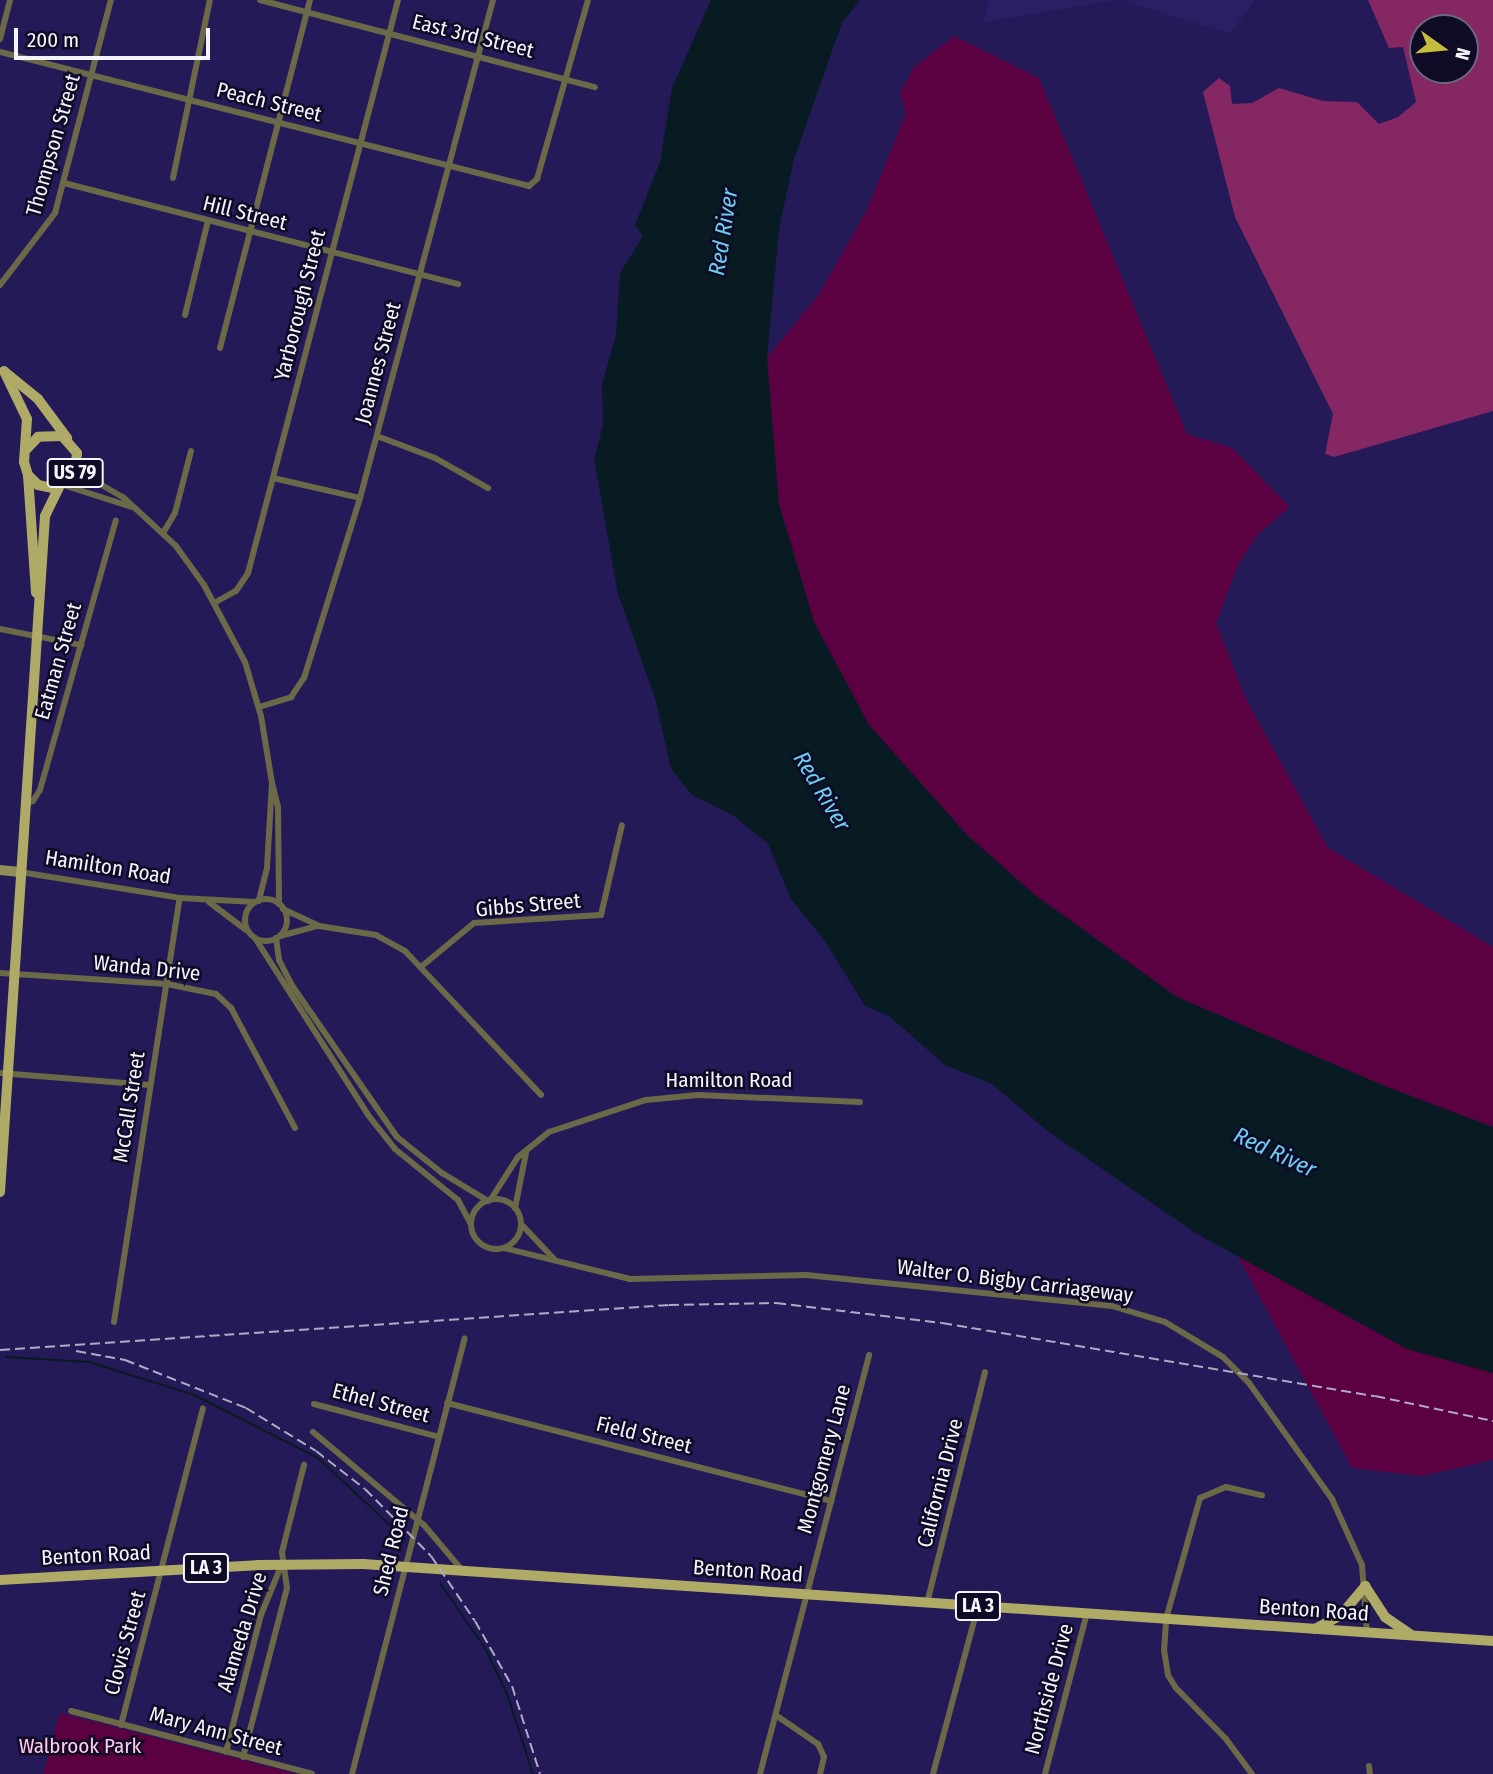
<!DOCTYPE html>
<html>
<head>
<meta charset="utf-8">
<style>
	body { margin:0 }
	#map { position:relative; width:1493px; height:1774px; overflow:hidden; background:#251a58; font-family:"Fira Sans Condensed",sans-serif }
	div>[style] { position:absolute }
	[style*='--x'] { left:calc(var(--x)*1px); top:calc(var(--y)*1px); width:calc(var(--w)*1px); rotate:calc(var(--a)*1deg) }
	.built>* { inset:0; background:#2b1e64 }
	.green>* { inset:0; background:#5b0041 }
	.forest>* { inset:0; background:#842763 }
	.water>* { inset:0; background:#081b22 }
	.stream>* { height:2px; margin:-1px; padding:0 1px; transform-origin:1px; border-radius:1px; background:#081b22 }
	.street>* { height:6px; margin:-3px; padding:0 3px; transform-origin:3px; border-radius:3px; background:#6b6948 }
	.street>.ring { margin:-3px; padding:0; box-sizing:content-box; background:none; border:6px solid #6b6948; border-radius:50% }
	.secondary>* { height:10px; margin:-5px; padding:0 5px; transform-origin:5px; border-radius:5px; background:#918e59 }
	.primary>* { height:10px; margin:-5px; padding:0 5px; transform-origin:5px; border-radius:5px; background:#afaa65 }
	.rail>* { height:2px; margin-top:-1px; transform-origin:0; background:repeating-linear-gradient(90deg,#afabc5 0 10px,transparent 0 15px) }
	span { translate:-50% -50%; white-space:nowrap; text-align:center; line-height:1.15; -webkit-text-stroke:5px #0f0b26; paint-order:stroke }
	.shield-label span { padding:2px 5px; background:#0f0b26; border:2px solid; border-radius:5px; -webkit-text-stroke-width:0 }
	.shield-label { font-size:19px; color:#f4f4fc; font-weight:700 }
	.street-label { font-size:21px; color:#f4f4fc }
	.park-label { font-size:21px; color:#ffcae7 }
	.water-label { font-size:23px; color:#6dcef2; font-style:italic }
	.north { position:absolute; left:1409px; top:14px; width:70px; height:70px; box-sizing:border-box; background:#0f0b26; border:2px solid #6b687c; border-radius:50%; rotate:105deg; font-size:19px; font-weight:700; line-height:28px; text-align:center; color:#f4f4fc }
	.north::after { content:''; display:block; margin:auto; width:24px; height:32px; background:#c5bc3d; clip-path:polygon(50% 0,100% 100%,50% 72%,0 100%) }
	.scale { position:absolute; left:14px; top:28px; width:196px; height:32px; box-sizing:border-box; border:4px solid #f4f4fc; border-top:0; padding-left:9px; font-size:21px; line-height:24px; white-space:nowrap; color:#f4f4fc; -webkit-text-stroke:5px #0f0b26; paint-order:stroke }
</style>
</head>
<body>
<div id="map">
	<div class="built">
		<i style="clip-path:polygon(989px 0,1116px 0,984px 22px)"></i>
		<i style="clip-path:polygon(1122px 0,1255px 0,1230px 34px)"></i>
	</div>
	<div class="green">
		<i style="clip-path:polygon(954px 36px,1039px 78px,1187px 434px,1232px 448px,1290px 507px,1257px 535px,1238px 565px,1216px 623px,1246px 699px,1328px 848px,1493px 947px,1493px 1127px,1387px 1087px,1177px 997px,1035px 895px,967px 835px,869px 725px,814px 622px,779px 504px,767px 358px,819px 294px,868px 208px,906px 113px,900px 94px,914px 67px)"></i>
		<i style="clip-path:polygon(1235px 1251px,1493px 1373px,1493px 1460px,1422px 1476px,1352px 1468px)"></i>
		<i style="clip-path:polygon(60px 1713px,297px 1774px,43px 1774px)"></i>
	</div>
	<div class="forest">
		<i style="clip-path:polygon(evenodd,1368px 0,1493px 0,1493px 411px,1334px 457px,1325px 454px,1333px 414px,1235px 217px,1203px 92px,1219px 78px,1230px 86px,1232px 104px,1252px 103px,1279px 88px,1323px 101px,1357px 102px,1379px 124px,1398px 117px,1416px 102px,1403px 47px,1389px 48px,1368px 0,1423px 28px,1465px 28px,1465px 70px,1423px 70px,1423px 28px)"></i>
	</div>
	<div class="water">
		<i style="clip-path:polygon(711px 0,860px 0,842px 23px,794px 159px,779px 229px,767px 358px,779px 504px,814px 622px,869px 725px,967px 835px,1035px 895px,1177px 997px,1387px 1087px,1493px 1127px,1493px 1373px,1407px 1349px,1197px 1234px,1050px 1133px,992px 1084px,945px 1065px,889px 1016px,865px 1006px,824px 940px,791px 899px,768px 844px,734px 816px,692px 795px,671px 769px,655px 698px,618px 594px,594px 459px,603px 425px,602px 384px,616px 335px,620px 273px,643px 236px,635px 225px,660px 162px,672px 88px)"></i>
	</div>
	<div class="stream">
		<i style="--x:6;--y:1357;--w:83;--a:3.4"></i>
		<i style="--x:89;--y:1362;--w:110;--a:17.4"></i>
		<i style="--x:194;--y:1395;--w:139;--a:26.9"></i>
		<i style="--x:318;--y:1458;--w:119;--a:43"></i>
		<i style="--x:440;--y:1583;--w:79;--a:55.3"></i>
		<i style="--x:485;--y:1648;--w:51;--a:64.4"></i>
		<i style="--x:507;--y:1694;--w:84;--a:72"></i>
	</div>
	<div class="street">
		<i style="--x:260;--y:0;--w:346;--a:14.6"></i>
		<i style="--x:0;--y:39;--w:40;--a:-75.6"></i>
		<i style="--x:0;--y:52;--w:546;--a:14.21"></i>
		<i style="--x:529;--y:186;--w:11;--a:-41"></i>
		<i style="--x:537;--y:179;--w:186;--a:-74.1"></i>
		<i style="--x:173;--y:178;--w:182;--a:-78.3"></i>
		<i style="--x:64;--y:183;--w:407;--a:14.4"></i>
		<i style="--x:0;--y:285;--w:91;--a:-52.6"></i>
		<i style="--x:55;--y:213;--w:220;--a:-75.3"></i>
		<i style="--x:185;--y:315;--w:97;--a:-76.3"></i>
		<i style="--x:220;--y:348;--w:359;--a:-75.5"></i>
		<i style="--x:377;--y:436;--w:62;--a:20.8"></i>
		<i style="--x:435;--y:458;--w:61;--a:29.5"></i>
		<i style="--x:78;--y:460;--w:25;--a:53"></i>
		<i style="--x:93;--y:480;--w:34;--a:30"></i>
		<i style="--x:123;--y:497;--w:72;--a:42.8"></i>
		<i style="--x:176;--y:546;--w:48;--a:54.3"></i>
		<i style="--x:204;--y:585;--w:87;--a:62"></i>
		<i style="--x:245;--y:662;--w:56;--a:73.5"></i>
		<i style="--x:261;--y:716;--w:68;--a:80.7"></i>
		<i style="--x:272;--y:783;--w:85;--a:93.4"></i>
		<i style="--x:267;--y:868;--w:34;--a:104"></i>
		<i style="--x:273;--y:478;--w:89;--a:12.9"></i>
		<i style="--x:63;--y:485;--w:72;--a:17.7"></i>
		<i style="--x:163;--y:533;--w:23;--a:-59"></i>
		<i style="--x:175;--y:513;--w:64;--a:-75.5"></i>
		<i style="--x:214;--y:603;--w:25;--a:-29"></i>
		<i style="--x:236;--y:591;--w:22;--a:-56"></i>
		<i style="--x:248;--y:573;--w:592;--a:-75.33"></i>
		<i style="--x:0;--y:629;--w:83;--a:11.2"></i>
		<i style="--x:259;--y:707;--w:34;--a:-17"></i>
		<i style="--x:291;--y:697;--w:23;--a:-56"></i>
		<i style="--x:304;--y:678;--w:189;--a:-72.7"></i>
		<i style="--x:360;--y:498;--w:515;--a:-75.05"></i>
		<i style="--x:272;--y:783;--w:25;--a:76"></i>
		<i style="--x:278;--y:807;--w:97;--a:89.4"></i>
		<i style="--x:24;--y:803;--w:9;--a:-13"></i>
		<i style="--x:33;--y:801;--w:13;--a:-58"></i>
		<i style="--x:40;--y:790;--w:280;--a:-74.3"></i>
		<i style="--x:20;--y:872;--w:162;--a:9.2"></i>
		<i style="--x:180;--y:898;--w:75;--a:3.1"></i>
		<i class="ring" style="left:245px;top:899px;width:36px;height:36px"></i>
		<i style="--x:209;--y:902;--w:46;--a:37.1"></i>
		<i style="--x:283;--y:909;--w:40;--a:25"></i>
		<i style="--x:319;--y:926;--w:58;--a:9"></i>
		<i style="--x:376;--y:935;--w:33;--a:29"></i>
		<i style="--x:405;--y:951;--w:198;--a:46.6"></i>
		<i style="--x:280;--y:936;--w:38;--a:-15"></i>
		<i style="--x:255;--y:938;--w:210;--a:57.4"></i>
		<i style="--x:368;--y:1115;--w:43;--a:51.5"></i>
		<i style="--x:395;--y:1149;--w:81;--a:39"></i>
		<i style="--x:458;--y:1200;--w:27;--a:62"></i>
		<i style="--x:276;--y:938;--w:22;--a:82"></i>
		<i style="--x:279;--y:960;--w:27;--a:63"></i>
		<i style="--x:291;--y:984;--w:186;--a:55.3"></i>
		<i style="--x:397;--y:1137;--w:58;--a:38.7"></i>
		<i style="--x:442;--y:1173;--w:54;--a:31.3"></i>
		<i style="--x:422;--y:966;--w:67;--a:-39.6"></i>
		<i style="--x:474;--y:923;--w:127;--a:-3.6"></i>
		<i style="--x:601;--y:915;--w:92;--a:-76.9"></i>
		<i style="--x:0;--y:973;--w:167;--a:3.8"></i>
		<i style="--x:167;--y:984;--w:50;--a:11.5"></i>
		<i style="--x:216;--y:994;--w:21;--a:43"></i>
		<i style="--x:231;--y:1008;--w:136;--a:61.9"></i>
		<i style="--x:0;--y:1073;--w:150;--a:4.6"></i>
		<i style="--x:491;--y:1199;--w:50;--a:-57.3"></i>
		<i style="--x:518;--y:1157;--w:40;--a:-39"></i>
		<i style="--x:549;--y:1132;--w:102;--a:-18.3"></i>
		<i style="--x:646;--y:1100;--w:52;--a:-5.5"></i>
		<i style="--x:698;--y:1095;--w:162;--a:2.5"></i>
		<i class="ring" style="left:471px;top:1199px;width:44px;height:44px"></i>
		<i style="--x:515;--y:1208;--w:56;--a:-78.7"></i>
		<i style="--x:522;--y:1225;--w:48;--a:46.7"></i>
		<i style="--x:504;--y:1248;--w:130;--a:13.8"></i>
		<i style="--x:630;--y:1279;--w:176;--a:-1.3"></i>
		<i style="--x:806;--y:1275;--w:308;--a:5.8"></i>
		<i style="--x:1112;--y:1306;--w:55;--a:16.8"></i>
		<i style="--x:1165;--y:1322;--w:68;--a:31.1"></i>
		<i style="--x:1223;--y:1357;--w:37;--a:45"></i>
		<i style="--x:1249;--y:1383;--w:143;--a:54.4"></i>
		<i style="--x:1332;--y:1499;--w:72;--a:65.6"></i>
		<i style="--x:1362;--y:1565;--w:68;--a:85.8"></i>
		<i style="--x:114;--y:1322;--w:429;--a:-81.2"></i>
		<i style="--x:447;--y:1403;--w:397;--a:14.3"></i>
		<i style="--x:314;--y:1404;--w:129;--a:14.8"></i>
		<i style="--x:313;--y:1432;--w:145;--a:40"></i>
		<i style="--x:424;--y:1525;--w:59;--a:49.8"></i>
		<i style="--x:927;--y:1603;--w:238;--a:-75.9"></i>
		<i style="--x:71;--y:1711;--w:249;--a:14.6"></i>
		<i style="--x:777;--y:1716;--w:50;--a:34.3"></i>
		<i style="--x:818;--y:1744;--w:14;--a:65"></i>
		<i style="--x:824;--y:1757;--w:17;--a:103"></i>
		<i style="--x:121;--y:1725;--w:327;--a:-75.5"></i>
		<i style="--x:226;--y:1752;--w:141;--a:-75.7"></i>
		<i style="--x:261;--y:1615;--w:53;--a:-67.8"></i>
		<i style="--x:243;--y:1757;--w:175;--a:-75.4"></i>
		<i style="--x:287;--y:1588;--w:36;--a:-98"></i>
		<i style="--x:282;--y:1552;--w:90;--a:-75.8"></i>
		<i style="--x:1369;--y:1766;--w:8;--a:83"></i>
		<i style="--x:352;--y:1774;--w:450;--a:-75.5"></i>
		<i style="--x:760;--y:1774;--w:433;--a:-75.4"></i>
		<i style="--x:933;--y:1774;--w:174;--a:-75"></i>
		<i style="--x:1045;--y:1774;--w:166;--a:-75.4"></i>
		<i style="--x:1252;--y:1774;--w:44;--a:-126.6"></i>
		<i style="--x:1226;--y:1739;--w:71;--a:-134.4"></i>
		<i style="--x:1176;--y:1688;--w:15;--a:-122"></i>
		<i style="--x:1168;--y:1675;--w:24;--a:-99"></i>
		<i style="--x:1164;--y:1651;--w:32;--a:-86"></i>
		<i style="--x:1166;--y:1619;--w:126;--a:-74.3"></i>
		<i style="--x:1200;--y:1498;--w:28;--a:-23"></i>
		<i style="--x:1226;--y:1487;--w:37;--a:13"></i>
	</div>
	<div class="secondary">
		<i style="--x:0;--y:870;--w:20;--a:6"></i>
	</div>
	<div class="primary">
		<i style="--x:4;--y:371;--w:53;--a:64.4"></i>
		<i style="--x:27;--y:419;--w:43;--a:94"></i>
		<i style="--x:24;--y:462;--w:14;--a:73"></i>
		<i style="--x:28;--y:475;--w:14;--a:45"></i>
		<i style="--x:38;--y:485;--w:14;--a:12"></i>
		<i style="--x:52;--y:488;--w:26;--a:-31"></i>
		<i style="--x:74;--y:475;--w:22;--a:-82"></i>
		<i style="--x:77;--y:453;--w:23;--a:-131"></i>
		<i style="--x:62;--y:436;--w:24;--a:178"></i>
		<i style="--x:38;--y:437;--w:16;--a:133"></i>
		<i style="--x:5;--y:372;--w:43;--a:39.3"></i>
		<i style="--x:38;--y:399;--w:49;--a:53.4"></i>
		<i style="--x:28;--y:475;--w:118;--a:86.1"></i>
		<i style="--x:0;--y:1192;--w:677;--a:-86.19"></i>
		<i style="--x:45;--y:516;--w:32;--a:-64"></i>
		<i style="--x:0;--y:1580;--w:260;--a:-3.3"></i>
		<i style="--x:260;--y:1565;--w:103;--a:-0.6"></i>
		<i style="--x:363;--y:1564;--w:1133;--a:3.9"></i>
		<i style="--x:1315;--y:1629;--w:30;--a:-28"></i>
		<i style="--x:1341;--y:1615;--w:38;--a:-50"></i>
		<i style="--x:1365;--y:1586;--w:37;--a:57"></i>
		<i style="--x:1385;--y:1617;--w:30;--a:34"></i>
	</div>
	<div class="rail">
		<i style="--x:0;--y:1350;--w:671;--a:-3.85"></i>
		<i style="--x:669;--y:1305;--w:107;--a:-1.1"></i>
		<i style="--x:776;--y:1303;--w:167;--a:6.9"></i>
		<i style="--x:942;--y:1323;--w:439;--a:9.6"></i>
		<i style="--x:1375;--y:1396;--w:121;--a:12"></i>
		<i style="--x:76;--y:1351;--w:50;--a:10.4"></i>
		<i style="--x:125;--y:1360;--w:130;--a:21.6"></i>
		<i style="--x:246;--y:1408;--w:82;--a:31.6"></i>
		<i style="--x:316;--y:1451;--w:62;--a:37.8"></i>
		<i style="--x:365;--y:1489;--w:94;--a:45.4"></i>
		<i style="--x:431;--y:1556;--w:78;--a:55.9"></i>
		<i style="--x:475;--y:1621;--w:75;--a:60.4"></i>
		<i style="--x:512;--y:1686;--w:92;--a:72.3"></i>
	</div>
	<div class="shield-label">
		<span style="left:75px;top:473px">US 79</span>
		<span style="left:206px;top:1568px">LA 3</span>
		<span style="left:978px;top:1606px">LA 3</span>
	</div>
	<div class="street-label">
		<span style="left:473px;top:36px;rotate:14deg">East 3rd Street</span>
		<span style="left:269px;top:102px;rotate:14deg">Peach Street</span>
		<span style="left:53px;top:145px;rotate:-74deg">Thompson Street</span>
		<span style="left:245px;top:213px;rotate:14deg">Hill Street</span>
		<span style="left:300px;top:305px;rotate:-76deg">Yarborough Street</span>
		<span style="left:378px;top:363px;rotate:-75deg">Joannes Street</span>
		<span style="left:58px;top:661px;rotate:-74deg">Eatman Street</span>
		<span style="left:108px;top:867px;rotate:9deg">Hamilton Road</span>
		<span style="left:528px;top:905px;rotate:-5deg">Gibbs Street</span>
		<span style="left:147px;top:968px;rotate:6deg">Wanda Drive</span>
		<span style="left:729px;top:1080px">Hamilton Road</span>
		<span style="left:129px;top:1107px;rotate:-81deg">McCall Street</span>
		<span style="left:1015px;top:1281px;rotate:7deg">Walter O. Bigby Carriageway</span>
		<span style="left:381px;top:1403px;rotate:15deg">Ethel Street</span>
		<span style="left:644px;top:1435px;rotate:14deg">Field Street</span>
		<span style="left:824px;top:1459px;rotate:-75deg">Montgomery Lane</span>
		<span style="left:940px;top:1483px;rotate:-76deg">California Drive</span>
		<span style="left:391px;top:1551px;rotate:-76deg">Shed Road</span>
		<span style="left:96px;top:1555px;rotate:-3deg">Benton Road</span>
		<span style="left:748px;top:1571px;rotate:4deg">Benton Road</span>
		<span style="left:1314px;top:1610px;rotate:4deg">Benton Road</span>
		<span style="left:242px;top:1632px;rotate:-73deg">Alameda Drive</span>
		<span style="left:125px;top:1643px;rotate:-75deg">Clovis Street</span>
		<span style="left:1049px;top:1689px;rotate:-75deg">Northside Drive</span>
		<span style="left:216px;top:1731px;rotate:15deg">Mary Ann Street</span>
	</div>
	<div class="park-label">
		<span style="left:80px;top:1746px">Walbrook Park</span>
	</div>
	<div class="water-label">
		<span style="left:723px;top:232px;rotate:-81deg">Red River</span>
		<span style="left:822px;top:791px;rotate:59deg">Red River</span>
		<span style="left:1275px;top:1152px;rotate:25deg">Red River</span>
	</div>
	<div class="north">N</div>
	<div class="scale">200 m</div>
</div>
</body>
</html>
